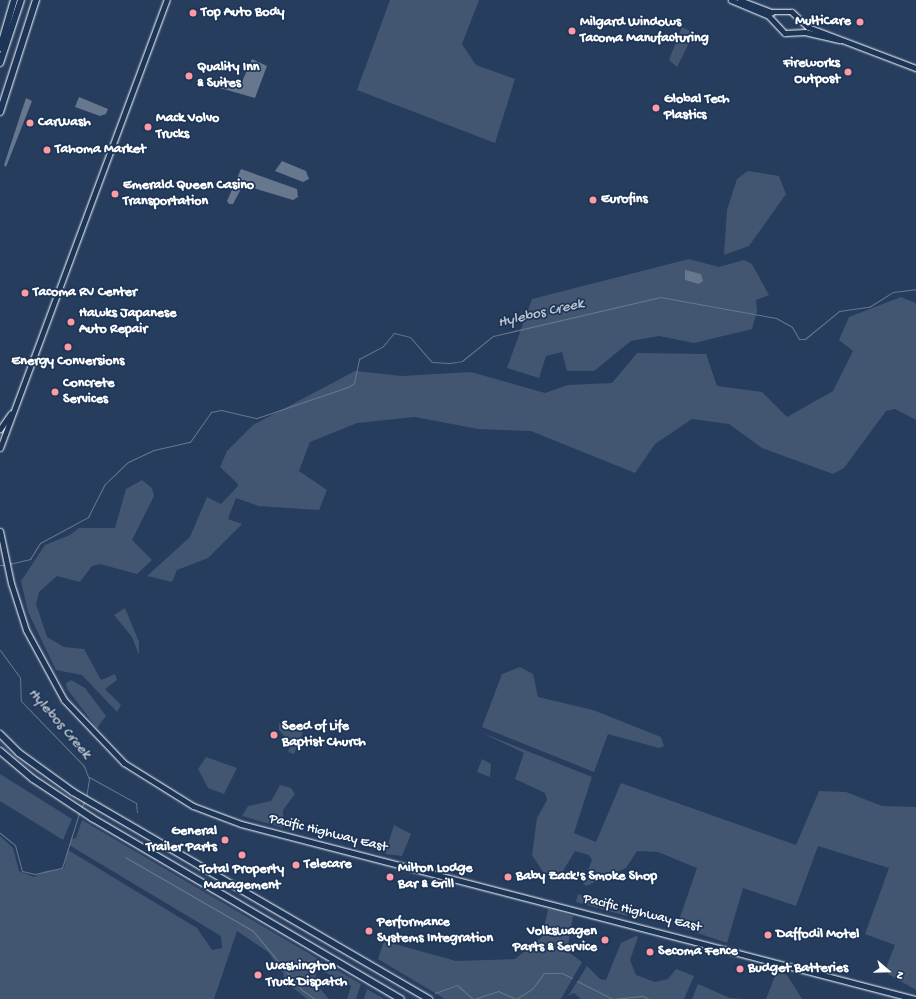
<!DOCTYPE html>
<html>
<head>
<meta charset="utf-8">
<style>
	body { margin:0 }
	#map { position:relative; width:916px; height:999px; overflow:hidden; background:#263d5e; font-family:"Gochi Hand",sans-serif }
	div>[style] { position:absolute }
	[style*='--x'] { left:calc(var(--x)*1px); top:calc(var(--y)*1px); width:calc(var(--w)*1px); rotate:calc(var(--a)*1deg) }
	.green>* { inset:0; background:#425672 }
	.water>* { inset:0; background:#67788e }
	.stream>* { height:1px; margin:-0.5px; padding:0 0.5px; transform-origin:0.5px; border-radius:0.5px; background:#67788e }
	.roads { filter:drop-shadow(0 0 1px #fff) drop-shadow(0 0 1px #fff) }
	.secondary>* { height:4.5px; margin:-2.25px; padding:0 2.25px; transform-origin:2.25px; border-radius:2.25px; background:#1d3557 }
	.primary>* { height:5px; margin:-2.5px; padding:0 2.5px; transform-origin:2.5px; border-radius:2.5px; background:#1d3557 }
	.highway>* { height:6px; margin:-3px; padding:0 3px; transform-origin:3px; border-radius:3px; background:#1d3557 }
	.dots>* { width:11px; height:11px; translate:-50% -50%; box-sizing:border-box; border:2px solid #1d3557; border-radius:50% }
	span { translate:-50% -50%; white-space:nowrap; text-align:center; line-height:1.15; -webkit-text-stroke:3.5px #1d3557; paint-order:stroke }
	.poi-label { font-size:14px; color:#fff; font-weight:700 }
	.left { translate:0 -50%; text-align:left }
	.right { translate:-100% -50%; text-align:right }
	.street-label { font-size:14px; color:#fff }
	.water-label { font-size:15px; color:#bbc2cc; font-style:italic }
	.north { position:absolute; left:868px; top:951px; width:40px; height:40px; -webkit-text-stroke:3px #1d3557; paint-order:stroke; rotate:110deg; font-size:11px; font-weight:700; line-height:16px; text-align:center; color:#fff }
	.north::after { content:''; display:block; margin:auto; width:14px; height:18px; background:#fff; clip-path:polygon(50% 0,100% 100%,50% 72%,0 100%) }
</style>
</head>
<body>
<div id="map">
	<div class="green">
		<i style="clip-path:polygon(390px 0,479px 0,462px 44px,476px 65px,515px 79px,495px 143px,357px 90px)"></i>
		<i style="clip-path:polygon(682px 27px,694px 33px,677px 67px,669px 60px)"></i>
		<i style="clip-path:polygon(748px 171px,779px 176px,786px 194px,749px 246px,724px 255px,727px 210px,737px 179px)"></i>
		<i style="clip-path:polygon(689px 259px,719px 267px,744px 260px,752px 264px,769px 295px,756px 300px,757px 311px,752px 329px,694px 343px,659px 336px,631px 341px,594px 371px,567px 371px,562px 352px,546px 356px,539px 378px,507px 368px,532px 299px)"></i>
		<i style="clip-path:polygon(901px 297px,916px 303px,916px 420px,895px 409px,886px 411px,844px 468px,833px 474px,762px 448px,729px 424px,692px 419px,655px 444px,635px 473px,531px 431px,478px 429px,415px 417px,357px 423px,310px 442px,299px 471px,327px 490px,319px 510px,259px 506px,236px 498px,228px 519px,242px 524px,208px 558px,177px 570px,172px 582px,147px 576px,190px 537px,207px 497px,221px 504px,237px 487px,238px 484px,220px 467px,227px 451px,253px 425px,355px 371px,402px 376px,471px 372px,545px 393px,568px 385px,612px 383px,637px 353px,706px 354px,717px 386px,762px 392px,787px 417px,833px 391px,853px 351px,839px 340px,849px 317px)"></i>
		<i style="clip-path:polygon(142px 480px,152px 488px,154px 496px,132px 540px,152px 560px,137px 574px,100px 564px,92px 566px,80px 582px,57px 576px,39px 592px,36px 604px,47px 637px,64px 647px,84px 649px,101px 680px,115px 674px,117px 680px,105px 689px,121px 705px,117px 712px,82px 675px,56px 670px,28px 612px,21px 581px,45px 545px,70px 535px,79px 528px,115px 528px,126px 489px)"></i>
		<i style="clip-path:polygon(125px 608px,139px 642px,139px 655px,132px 637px,114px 615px)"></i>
		<i style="clip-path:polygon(520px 667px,533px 674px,538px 697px,593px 710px,661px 737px,664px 746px,659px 748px,608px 734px,594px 772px,482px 727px,502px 674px)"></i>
		<i style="clip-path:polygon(71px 680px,85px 688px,106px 716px,97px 728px,67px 689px,66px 683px)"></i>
		<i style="clip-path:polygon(279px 723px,303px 732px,294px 754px,288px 752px,291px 744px,279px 730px)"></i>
		<i style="clip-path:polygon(480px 732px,592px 777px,574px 833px,596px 842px,621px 783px,796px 845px,819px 791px,846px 792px,882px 806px,916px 807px,916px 990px,888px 974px,887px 965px,895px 945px,865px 934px,889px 868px,818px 846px,796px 906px,743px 888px,727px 943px,677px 926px,697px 868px,658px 852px,637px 851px,626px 868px,586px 886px,583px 883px,592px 860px,589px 855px,575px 851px,558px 879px,543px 872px,532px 855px,537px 818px,547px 800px,545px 793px,515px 779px,524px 753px)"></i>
		<i style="clip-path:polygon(206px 757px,237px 768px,224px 794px,208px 788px,198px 769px)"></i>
		<i style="clip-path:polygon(482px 759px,491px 764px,490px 777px,477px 772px)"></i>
		<i style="clip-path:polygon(0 774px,72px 819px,63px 840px,0 801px)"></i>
		<i style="clip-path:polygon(280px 785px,291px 788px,295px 794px,283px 810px,283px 828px,242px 816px,248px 806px,271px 801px)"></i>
		<i style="clip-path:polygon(82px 820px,361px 984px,356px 999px,347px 999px,351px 986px,317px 968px,315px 983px,329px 999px,307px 999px,283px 980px,284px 974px,268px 952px,237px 931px,214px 999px,0 999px,0 836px,13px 848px,19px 871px,34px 877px,45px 871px,64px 869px,68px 850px,197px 928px,212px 950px,222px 948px,221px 936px,69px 845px,71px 839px,76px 838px)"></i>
		<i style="clip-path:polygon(394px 825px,411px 834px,402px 856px,385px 854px)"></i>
		<i style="clip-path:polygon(578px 894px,626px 912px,627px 916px,576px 902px)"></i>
		<i style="clip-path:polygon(548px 909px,573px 916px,567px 951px,582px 962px,561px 999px,445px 999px,378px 959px,384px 941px,456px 961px,515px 959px,542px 937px)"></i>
		<i style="clip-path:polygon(636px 936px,638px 937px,630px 960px,636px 975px,655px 982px,668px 979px,676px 969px,694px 976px,684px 999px,581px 999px,574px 993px,568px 996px,587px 966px,600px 979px,606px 980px,621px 943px)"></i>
		<i style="clip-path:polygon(777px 971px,787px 975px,802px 999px,766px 999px)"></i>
		<i style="clip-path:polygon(698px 984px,730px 998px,746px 999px,692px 999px)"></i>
		<i style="clip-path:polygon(367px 989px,384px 999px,364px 999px)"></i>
	</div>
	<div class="water">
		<i style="clip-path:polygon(252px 59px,267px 66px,255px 98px,220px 88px,222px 78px,241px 84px)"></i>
		<i style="clip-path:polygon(79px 97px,108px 109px,106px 114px,100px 116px,75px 107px)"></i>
		<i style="clip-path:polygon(26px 98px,32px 101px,6px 167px,4px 165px)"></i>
		<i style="clip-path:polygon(282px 161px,306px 171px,309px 179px,303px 182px,275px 171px)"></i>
		<i style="clip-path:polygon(241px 169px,297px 189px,298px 197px,293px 200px,243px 185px,233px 204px,229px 204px,227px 201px)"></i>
		<i style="clip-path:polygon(685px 270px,701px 274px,703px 281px,699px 284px,685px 280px)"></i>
	</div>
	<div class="stream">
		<i style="--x:9;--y:564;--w:22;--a:-13"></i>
		<i style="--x:30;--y:559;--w:19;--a:-58"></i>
		<i style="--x:40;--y:543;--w:55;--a:-28.4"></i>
		<i style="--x:88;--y:517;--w:37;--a:-63"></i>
		<i style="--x:105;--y:484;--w:32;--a:-44"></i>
		<i style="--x:128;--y:462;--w:29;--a:-25"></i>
		<i style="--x:154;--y:450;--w:37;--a:-13"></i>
		<i style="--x:190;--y:442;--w:37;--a:-55"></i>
		<i style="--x:211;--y:412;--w:10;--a:-11"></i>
		<i style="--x:221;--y:410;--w:37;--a:13"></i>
		<i style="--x:257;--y:418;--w:96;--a:-18.8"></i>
		<i style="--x:348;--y:387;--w:7;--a:-34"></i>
		<i style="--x:354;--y:383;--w:25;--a:-78"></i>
		<i style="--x:359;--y:359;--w:27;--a:-28"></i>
		<i style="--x:383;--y:346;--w:17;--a:-50"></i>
		<i style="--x:394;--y:333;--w:16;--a:14"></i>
		<i style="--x:410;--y:337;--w:33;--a:49"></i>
		<i style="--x:432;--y:362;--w:18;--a:3"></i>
		<i style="--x:450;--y:363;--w:12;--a:-9"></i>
		<i style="--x:462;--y:361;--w:40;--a:-39"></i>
		<i style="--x:493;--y:336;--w:171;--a:-13.1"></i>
		<i style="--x:660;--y:297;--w:118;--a:10.3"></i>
		<i style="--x:776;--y:318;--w:18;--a:29"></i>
		<i style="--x:792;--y:327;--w:14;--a:60"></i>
		<i style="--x:799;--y:339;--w:6;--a:0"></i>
		<i style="--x:805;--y:339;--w:44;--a:-39.5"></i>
		<i style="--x:839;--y:311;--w:30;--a:-8"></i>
		<i style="--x:869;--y:307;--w:28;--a:-32"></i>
		<i style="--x:893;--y:292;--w:23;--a:-7"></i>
		<i style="--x:0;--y:565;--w:4;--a:0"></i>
		<i style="--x:0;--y:650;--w:34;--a:54"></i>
		<i style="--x:20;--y:678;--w:23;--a:88"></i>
		<i style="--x:21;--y:701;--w:91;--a:45.9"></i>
		<i style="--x:84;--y:766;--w:14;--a:69"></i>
		<i style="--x:89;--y:779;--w:18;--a:99"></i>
		<i style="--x:89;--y:777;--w:54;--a:29"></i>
		<i style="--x:136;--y:803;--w:9;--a:84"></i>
		<i style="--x:81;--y:808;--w:7;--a:-63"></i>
		<i style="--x:0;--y:833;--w:19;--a:39"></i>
		<i style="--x:15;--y:845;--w:27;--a:75"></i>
		<i style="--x:22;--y:871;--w:13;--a:13"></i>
		<i style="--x:35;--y:874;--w:28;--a:-13"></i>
		<i style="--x:62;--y:868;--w:58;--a:-72.8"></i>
		<i style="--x:125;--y:857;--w:148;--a:30"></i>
		<i style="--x:253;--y:931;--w:77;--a:50.3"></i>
		<i style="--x:302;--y:990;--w:16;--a:35"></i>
		<i style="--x:577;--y:981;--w:40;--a:26.6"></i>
		<i style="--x:613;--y:999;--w:30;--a:-6"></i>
		<i style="--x:643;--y:996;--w:7;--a:27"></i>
		<i style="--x:435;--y:993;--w:23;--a:-20"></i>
		<i style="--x:457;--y:985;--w:21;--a:41"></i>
		<i style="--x:474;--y:999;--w:25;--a:-18"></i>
		<i style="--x:498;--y:991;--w:20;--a:24"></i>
		<i style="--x:516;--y:999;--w:19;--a:-32"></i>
		<i style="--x:532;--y:989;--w:20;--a:-53"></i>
		<i style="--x:544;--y:973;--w:18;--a:0"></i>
		<i style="--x:562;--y:973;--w:11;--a:27"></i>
		<i style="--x:654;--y:999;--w:18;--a:0"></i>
	</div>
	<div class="roads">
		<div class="secondary">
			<i style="--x:731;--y:0;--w:41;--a:22.8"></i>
			<i style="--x:769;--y:16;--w:23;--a:47"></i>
			<i style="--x:785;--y:33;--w:20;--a:-3"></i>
			<i style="--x:805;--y:32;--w:36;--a:13"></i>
			<i style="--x:740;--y:0;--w:34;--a:21"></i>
			<i style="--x:772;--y:12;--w:20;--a:0"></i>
			<i style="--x:792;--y:12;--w:22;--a:43"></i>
			<i style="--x:808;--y:27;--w:116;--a:20.8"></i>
		</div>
		<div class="primary">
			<i style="--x:0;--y:429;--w:19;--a:-55"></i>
			<i style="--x:0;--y:448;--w:478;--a:-69.6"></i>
			<i style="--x:0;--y:531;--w:53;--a:78.1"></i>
			<i style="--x:11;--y:583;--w:49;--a:72.3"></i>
			<i style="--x:26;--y:630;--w:80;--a:61.5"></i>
			<i style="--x:64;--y:700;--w:87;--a:46.4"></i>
			<i style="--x:124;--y:763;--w:81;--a:31.9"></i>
			<i style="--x:193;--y:806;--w:51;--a:20.6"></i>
			<i style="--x:241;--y:824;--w:696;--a:14.56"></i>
		</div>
		<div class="highway">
			<i style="--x:0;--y:48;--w:50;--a:-73.7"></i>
			<i style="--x:0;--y:63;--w:66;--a:-71.6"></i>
			<i style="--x:0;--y:112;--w:118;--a:-72.2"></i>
			<i style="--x:0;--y:734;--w:27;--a:45"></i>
			<i style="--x:19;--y:753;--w:67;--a:35.8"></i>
			<i style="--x:73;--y:792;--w:412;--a:30.2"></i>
			<i style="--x:0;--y:751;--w:43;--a:40.3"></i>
			<i style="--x:33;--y:779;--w:71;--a:33.5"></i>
			<i style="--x:92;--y:818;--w:358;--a:30.4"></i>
		</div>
	</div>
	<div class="dots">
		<i style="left:193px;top:13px;background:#ff9aa2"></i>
		<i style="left:860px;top:22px;background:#ff9aa2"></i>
		<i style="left:572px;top:31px;background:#ff9aa2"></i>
		<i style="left:848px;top:72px;background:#ff9aa2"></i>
		<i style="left:189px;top:76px;background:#ff9aa2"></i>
		<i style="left:656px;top:108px;background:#ff9aa2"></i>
		<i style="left:30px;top:123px;background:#ff9aa2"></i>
		<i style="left:148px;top:127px;background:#ff9aa2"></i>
		<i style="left:47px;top:150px;background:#ff9aa2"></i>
		<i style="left:115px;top:194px;background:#ff9aa2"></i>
		<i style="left:593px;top:200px;background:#ff9aa2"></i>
		<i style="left:25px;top:293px;background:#ff9aa2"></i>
		<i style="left:71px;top:322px;background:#ff9aa2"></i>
		<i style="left:68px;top:347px;background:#ff9aa2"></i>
		<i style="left:55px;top:392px;background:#ff9aa2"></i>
		<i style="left:274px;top:735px;background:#ff9aa2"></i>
		<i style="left:225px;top:840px;background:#ff9aa2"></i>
		<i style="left:242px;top:855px;background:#ff9aa2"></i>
		<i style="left:296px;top:865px;background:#ff9aa2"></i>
		<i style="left:390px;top:877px;background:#ff9aa2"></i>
		<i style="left:508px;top:877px;background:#ff9aa2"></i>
		<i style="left:369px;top:931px;background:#ff9aa2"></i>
		<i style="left:768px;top:935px;background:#ff9aa2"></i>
		<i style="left:605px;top:940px;background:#ff9aa2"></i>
		<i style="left:650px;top:952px;background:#ff9aa2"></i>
		<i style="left:740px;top:969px;background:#ff9aa2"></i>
		<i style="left:258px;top:975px;background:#ff9aa2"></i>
	</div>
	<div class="poi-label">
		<span class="left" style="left:201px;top:13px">Top Auto Body</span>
		<span class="right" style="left:851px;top:22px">MultiCare</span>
		<span class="left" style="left:580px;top:31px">Milgard Windows<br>Tacoma Manufacturing</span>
		<span class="right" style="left:840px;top:72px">Fireworks<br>Outpost</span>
		<span class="left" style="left:197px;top:76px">Quality Inn<br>&amp; Suites</span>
		<span class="left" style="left:664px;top:108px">Global Tech<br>Plastics</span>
		<span class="left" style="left:156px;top:127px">Mack Volvo<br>Trucks</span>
		<span class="left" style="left:38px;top:123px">CarWash</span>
		<span class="left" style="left:55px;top:150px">Tahoma Market</span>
		<span class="left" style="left:123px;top:194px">Emerald Queen Casino<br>Transportation</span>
		<span class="left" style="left:601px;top:200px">Eurofins</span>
		<span class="left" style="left:33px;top:293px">Tacoma RV Center</span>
		<span class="left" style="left:79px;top:322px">Hawks Japanese<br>Auto Repair</span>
		<span style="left:68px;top:362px">Energy Conversions</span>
		<span class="left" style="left:63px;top:392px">Concrete<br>Services</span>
		<span class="left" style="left:282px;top:735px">Seed of Life<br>Baptist Church</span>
		<span class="right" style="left:217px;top:840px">General<br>Trailer Parts</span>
		<span class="left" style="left:304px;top:865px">Telecare</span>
		<span class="left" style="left:398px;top:877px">Milton Lodge<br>Bar &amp; Grill</span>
		<span style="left:242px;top:878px">Total Property<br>Management</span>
		<span class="left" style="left:516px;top:877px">Baby Zack's Smoke Shop</span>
		<span class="left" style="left:377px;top:931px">Performance<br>Systems Integration</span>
		<span class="right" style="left:597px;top:940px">Volkswagen<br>Parts &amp; Service</span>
		<span class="left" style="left:776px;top:935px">Daffodil Motel</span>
		<span class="left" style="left:658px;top:952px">Secoma Fence</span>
		<span class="left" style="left:266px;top:975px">Washington<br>Truck Dispatch</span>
		<span class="left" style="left:748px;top:969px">Budget Batteries</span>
	</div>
	<div class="street-label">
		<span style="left:328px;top:834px;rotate:14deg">Pacific Highway East</span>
		<span style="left:642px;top:914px;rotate:14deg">Pacific Highway East</span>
	</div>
	<div class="water-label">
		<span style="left:541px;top:314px;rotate:-13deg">Hylebos Creek</span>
		<span style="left:59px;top:724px;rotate:49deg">Hylebos Creek</span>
	</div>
	<div class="north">N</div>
</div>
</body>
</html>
